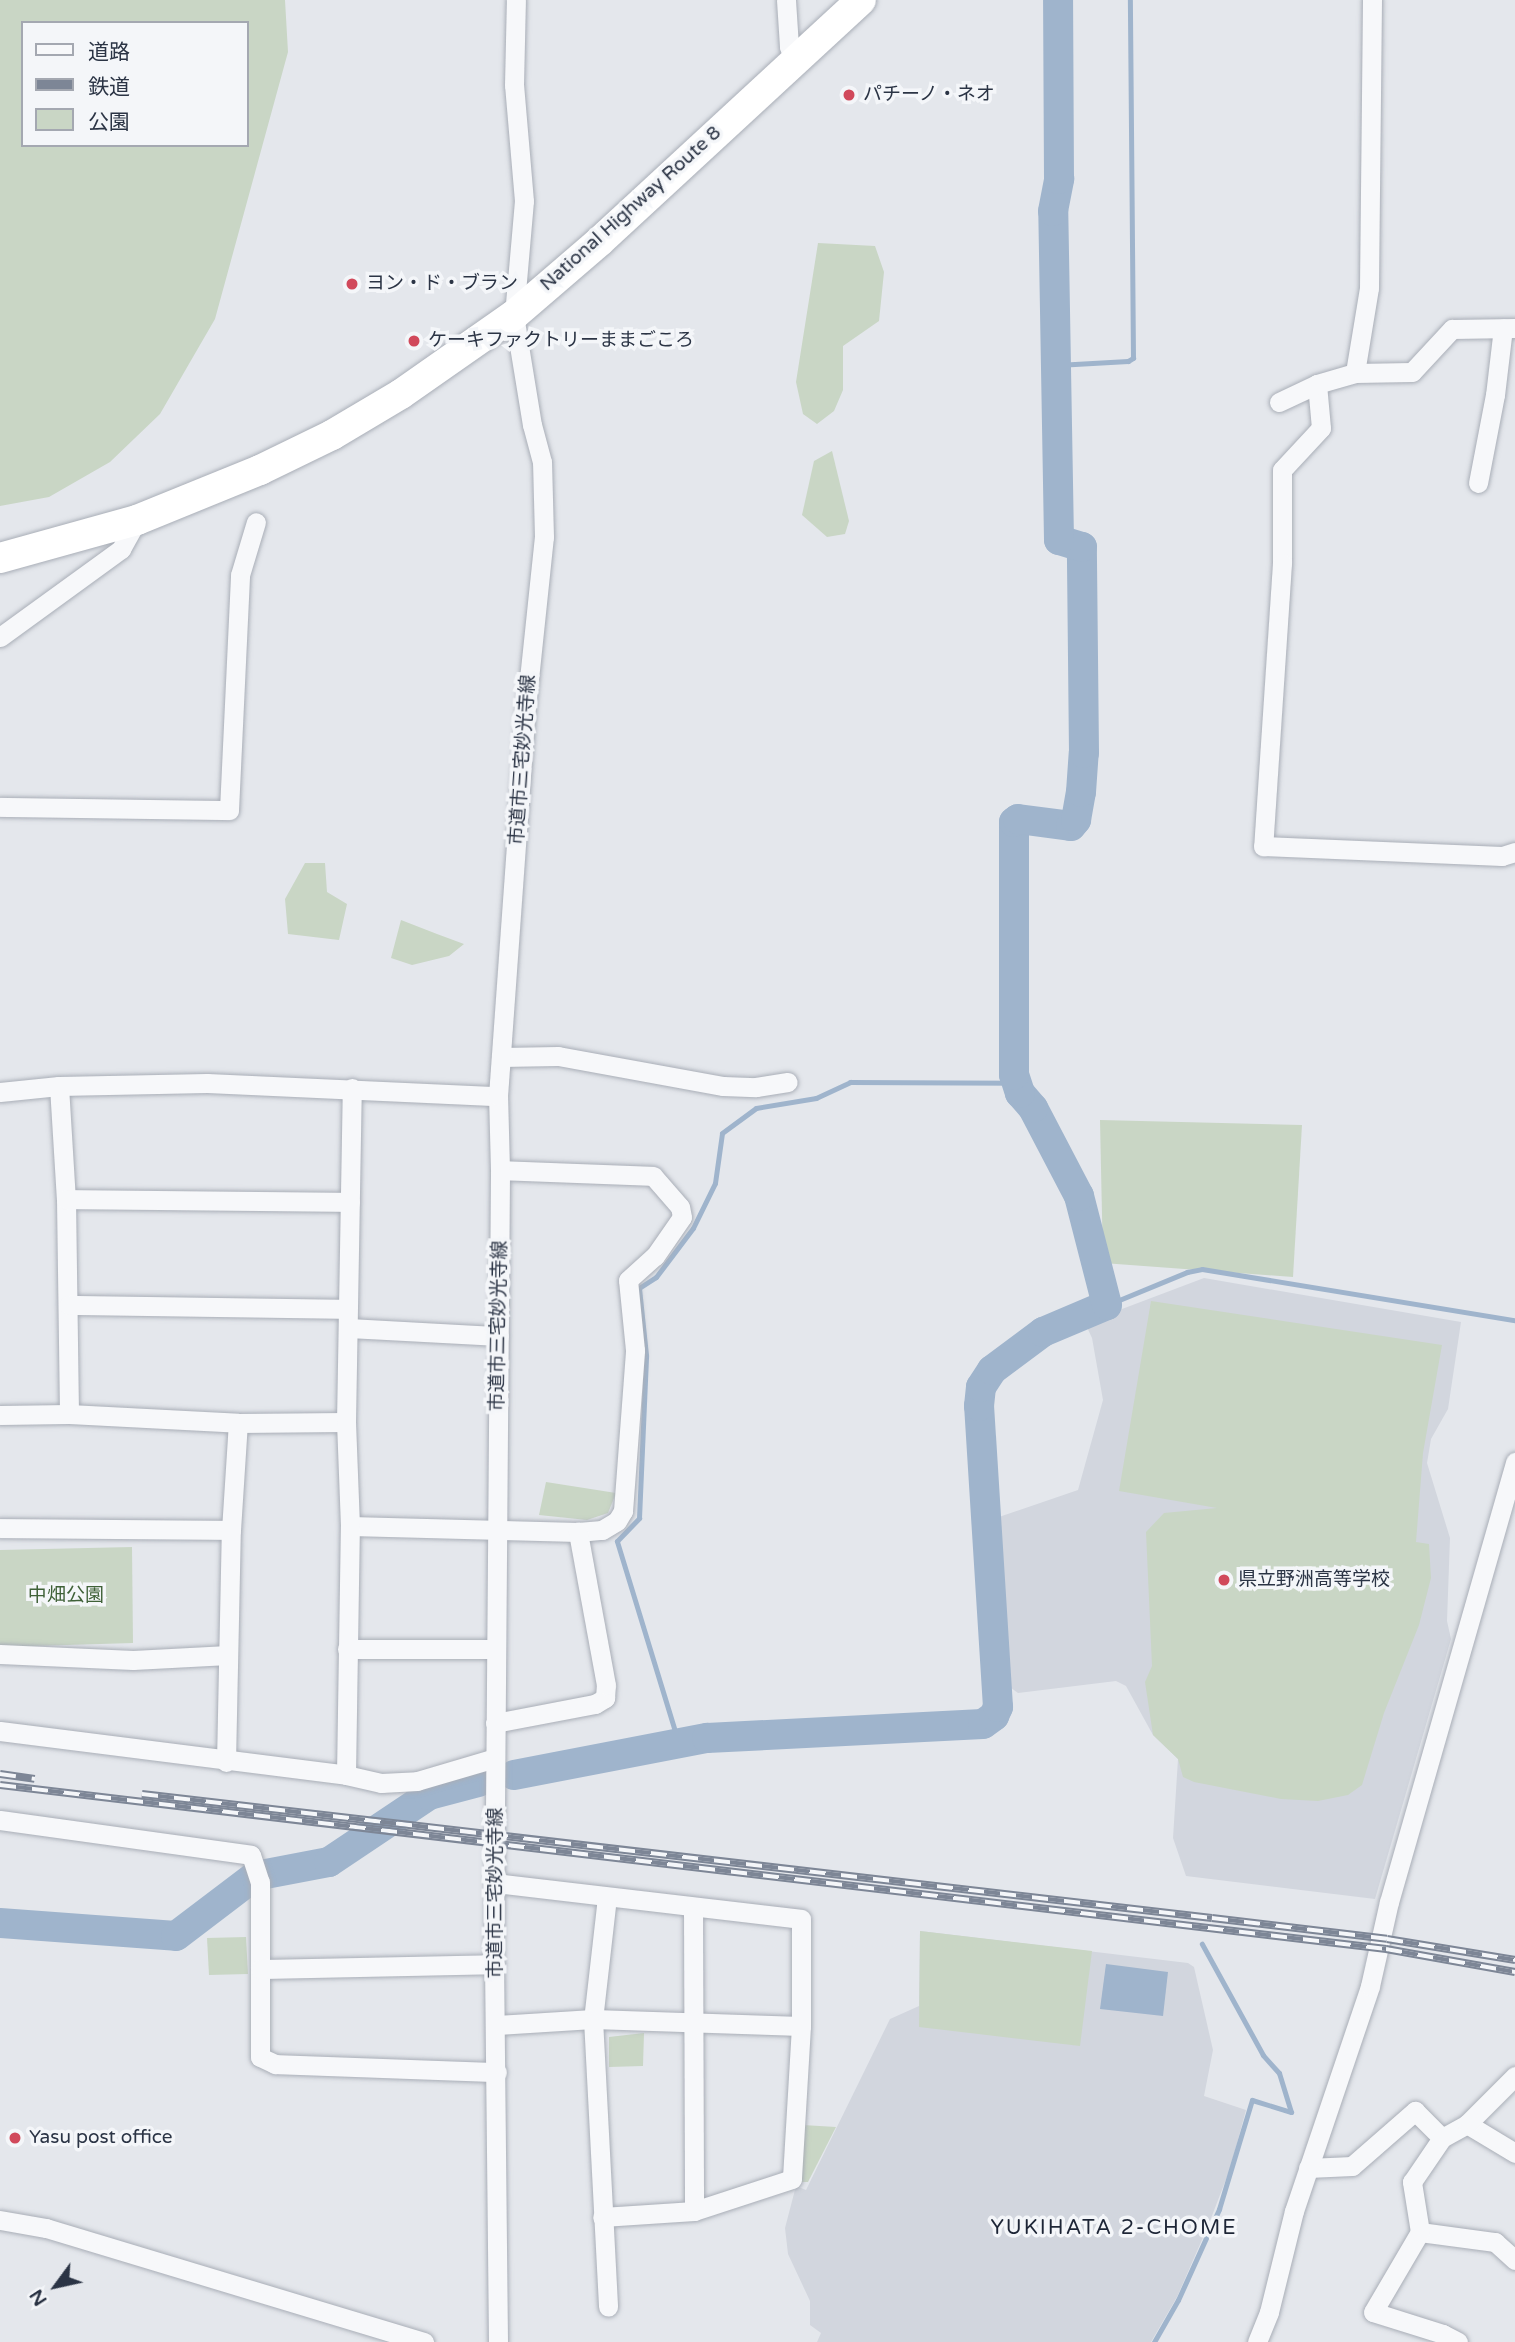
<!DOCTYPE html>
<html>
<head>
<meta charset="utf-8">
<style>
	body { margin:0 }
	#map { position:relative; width:1515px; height:2342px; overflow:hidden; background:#e4e7ec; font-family:"Varela Round","Noto Sans JP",sans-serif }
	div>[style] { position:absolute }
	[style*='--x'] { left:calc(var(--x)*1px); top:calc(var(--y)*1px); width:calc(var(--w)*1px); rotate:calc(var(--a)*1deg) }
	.built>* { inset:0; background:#d2d6de }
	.green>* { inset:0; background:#c9d6c5 }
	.water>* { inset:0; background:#9fb4cc }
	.stream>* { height:5px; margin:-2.5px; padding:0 2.5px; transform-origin:2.5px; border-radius:2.5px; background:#9fb4cc }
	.river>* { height:30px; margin:-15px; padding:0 15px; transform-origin:15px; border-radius:15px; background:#9fb4cc }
	.roads { filter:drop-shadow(0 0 2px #a9aeb7) drop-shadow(0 0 2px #a9aeb7) }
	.minor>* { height:19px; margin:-9.5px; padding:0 9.5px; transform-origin:9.5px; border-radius:9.5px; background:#f7f8fa }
	.highway>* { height:30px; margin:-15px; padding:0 15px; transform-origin:15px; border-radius:15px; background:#fff }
	.rail>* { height:8px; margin-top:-4px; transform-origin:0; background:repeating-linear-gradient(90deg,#f4f6f9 0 16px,#7d8696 0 32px); box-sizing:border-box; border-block:2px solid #7d8696 }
	.dots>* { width:19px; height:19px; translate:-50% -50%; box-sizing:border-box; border:4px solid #f4f6f9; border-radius:50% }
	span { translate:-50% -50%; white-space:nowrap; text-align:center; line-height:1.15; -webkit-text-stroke:7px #f4f6f9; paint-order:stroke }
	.poi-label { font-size:19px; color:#2b3445 }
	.left { translate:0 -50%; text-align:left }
	.street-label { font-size:19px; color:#2b3445 }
	.park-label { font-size:19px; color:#3f6138 }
	.neighbourhood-label { font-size:21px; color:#1d2536; letter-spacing:2px }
	.legend { position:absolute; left:21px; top:21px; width:228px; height:126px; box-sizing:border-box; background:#f4f6f9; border:2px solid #a4a8b1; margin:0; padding:9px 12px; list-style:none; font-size:21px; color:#2b3445 }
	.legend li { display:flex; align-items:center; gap:14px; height:35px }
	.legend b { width:35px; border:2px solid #a4a8b1 }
	.north { position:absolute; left:21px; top:2251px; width:70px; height:70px; -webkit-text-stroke:5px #f4f6f9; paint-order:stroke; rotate:237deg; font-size:19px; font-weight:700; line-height:28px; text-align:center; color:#2b3445 }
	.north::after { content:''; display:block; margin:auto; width:24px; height:32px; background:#2b3445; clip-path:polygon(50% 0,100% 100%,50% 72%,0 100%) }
</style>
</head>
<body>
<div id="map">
	<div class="built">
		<i style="clip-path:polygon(1204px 1278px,1461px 1322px,1448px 1409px,1431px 1439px,1427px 1463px,1450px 1538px,1447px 1621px,1451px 1639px,1375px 1899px,1186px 1876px,1173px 1838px,1178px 1759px,1153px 1735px,1126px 1686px,1116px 1681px,1018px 1693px,1007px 1685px,996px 1518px,1078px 1490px,1103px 1400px,1092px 1338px,1085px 1323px)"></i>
		<i style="clip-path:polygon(920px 1931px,1188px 1963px,1194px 1967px,1213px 2050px,1204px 2096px,1246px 2110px,1230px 2169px,1208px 2226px,1177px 2297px,1151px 2342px,817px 2342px,821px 2333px,810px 2325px,810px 2301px,788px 2254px,785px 2228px,796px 2186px,806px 2190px,890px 2019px,919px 2006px)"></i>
	</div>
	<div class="green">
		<i style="clip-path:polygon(evenodd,0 0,285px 0,288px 52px,215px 319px,160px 414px,110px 462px,49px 497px,0 506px,0 0,23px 23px,247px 23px,247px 145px,23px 145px,23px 23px)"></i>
		<i style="clip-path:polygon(818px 243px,875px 246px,884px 272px,879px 321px,843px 346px,843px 390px,834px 411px,817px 424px,803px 414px,796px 382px)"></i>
		<i style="clip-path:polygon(832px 451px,849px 521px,845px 534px,827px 537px,802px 515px,814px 461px)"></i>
		<i style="clip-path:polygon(305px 863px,325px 863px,327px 892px,347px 904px,339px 940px,288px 934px,285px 899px)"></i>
		<i style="clip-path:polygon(401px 920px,437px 934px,464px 944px,449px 956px,412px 965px,391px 958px)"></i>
		<i style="clip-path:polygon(1100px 1120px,1302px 1125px,1293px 1277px,1103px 1263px)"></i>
		<i style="clip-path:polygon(1151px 1301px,1442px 1345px,1423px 1453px,1416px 1542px,1429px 1544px,1431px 1578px,1419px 1625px,1384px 1713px,1362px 1785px,1348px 1795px,1318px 1801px,1281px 1799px,1194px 1782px,1183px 1777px,1178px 1759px,1153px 1735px,1145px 1682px,1152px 1666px,1146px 1532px,1164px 1513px,1217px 1508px,1119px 1491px)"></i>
		<i style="clip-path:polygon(546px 1482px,616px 1493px,608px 1513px,587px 1520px,539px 1515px)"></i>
		<i style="clip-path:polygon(132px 1547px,133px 1643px,0 1647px,0 1550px)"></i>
		<i style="clip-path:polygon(920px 1931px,1092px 1951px,1080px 2046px,919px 2027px)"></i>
		<i style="clip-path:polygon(246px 1937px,248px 1974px,209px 1975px,207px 1938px)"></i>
		<i style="clip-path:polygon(644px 2033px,643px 2066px,609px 2067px,609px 2037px)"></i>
		<i style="clip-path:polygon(803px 2125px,836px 2127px,808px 2182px,800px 2182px)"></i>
	</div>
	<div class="water">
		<i style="clip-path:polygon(1106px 1964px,1168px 1972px,1163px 2016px,1100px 2009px)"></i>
	</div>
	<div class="stream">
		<i style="--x:1057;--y:365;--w:71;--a:-3.2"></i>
		<i style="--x:1128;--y:361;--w:6;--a:-31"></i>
		<i style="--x:1133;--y:358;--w:358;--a:-90.5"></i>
		<i style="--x:1107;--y:1305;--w:87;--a:-22.4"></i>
		<i style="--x:1187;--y:1272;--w:15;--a:-11"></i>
		<i style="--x:1202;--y:1269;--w:317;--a:9.3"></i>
		<i style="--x:678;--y:1741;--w:209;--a:-107"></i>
		<i style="--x:617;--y:1541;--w:32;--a:-46"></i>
		<i style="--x:639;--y:1518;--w:163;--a:-87.5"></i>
		<i style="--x:646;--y:1355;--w:67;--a:-96"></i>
		<i style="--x:639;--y:1288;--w:20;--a:-33"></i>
		<i style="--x:656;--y:1277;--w:61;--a:-52.9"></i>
		<i style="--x:693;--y:1228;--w:50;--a:-63.9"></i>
		<i style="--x:715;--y:1183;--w:50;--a:-82"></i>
		<i style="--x:722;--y:1133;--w:42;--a:-36.3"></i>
		<i style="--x:756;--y:1108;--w:61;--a:-9.5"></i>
		<i style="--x:816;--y:1098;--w:38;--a:-25"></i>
		<i style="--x:850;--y:1082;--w:165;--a:0.3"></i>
		<i style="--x:1154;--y:2342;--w:48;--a:-60.3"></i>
		<i style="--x:1178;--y:2300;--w:100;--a:-65.7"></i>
		<i style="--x:1219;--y:2209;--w:114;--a:-73.2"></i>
		<i style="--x:1252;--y:2100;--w:41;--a:17.1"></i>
		<i style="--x:1291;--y:2112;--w:41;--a:-107.1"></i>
		<i style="--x:1279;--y:2073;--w:24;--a:-132"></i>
		<i style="--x:1263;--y:2055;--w:127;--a:-118.8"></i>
	</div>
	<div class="river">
		<i style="--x:514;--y:1775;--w:197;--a:-10.9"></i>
		<i style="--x:707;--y:1738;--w:276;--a:-2.9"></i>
		<i style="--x:983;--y:1724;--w:14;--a:-36"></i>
		<i style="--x:994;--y:1716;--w:10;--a:-66"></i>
		<i style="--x:998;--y:1707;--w:302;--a:-93.6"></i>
		<i style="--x:979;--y:1406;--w:19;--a:-84"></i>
		<i style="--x:981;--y:1387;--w:20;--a:-57"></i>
		<i style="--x:992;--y:1370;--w:64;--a:-36.7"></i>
		<i style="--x:1043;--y:1332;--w:69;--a:-22.9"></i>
		<i style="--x:1107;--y:1305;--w:113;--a:-104.4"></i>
		<i style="--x:1079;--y:1196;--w:99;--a:-117.6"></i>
		<i style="--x:1033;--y:1108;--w:20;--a:-131"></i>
		<i style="--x:1020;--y:1093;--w:19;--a:-108"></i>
		<i style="--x:1014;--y:1075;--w:253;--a:-90"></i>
		<i style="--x:1014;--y:822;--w:5;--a:-37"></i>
		<i style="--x:1018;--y:819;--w:53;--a:7.5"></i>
		<i style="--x:1071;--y:826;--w:8;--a:-50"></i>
		<i style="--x:1076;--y:820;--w:28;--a:-80"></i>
		<i style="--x:1081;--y:792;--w:39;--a:-86"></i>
		<i style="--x:1084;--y:753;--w:206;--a:-90.6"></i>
		<i style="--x:1082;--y:547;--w:24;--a:-163"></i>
		<i style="--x:1059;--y:540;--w:329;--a:-91"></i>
		<i style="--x:1053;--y:211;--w:33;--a:-79"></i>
		<i style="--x:1059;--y:179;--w:179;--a:-90.3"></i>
		<i style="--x:0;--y:1923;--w:176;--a:4.2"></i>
		<i style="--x:176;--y:1936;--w:99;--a:-37.2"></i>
		<i style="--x:255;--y:1876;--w:75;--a:-10.7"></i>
		<i style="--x:329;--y:1862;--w:120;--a:-33.8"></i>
		<i style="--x:429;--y:1795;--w:51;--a:-14.9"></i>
	</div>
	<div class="roads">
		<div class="minor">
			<i style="--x:786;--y:0;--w:47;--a:86.3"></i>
			<i style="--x:789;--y:47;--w:12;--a:55"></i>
			<i style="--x:1372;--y:0;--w:288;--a:90.6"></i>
			<i style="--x:1369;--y:288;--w:86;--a:99.4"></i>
			<i style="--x:1355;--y:373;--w:40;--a:164"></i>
			<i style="--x:1317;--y:384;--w:44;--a:84.8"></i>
			<i style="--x:1321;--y:428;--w:57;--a:132.9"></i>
			<i style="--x:1282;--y:470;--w:93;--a:90"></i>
			<i style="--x:1282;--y:563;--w:284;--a:93.8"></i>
			<i style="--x:1263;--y:846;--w:239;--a:2.4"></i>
			<i style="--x:1502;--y:856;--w:14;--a:-17"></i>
			<i style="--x:1355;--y:373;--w:57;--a:-1"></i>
			<i style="--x:1412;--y:372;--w:59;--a:-47.1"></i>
			<i style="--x:1452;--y:329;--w:63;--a:-0.9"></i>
			<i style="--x:1279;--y:402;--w:42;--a:-25.3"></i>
			<i style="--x:1478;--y:483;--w:90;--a:-79.1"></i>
			<i style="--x:1495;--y:395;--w:67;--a:-83.2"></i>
			<i style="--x:0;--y:637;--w:150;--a:-36"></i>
			<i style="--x:121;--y:549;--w:33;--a:-61"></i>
			<i style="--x:0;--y:807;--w:229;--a:0.8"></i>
			<i style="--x:229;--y:810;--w:235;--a:-87.3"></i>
			<i style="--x:240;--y:575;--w:55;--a:-73.2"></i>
			<i style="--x:501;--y:1057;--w:57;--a:-1"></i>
			<i style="--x:558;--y:1056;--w:168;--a:10.3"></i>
			<i style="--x:723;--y:1086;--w:33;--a:2"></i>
			<i style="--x:756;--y:1087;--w:32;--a:-9"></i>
			<i style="--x:59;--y:1086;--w:113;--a:86.5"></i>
			<i style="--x:66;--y:1199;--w:215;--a:89.2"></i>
			<i style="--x:0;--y:1092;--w:59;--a:-5.8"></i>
			<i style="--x:59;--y:1086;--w:148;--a:-1.2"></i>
			<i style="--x:207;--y:1083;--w:291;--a:2.6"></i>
			<i style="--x:66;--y:1199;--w:284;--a:0.6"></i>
			<i style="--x:69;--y:1305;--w:278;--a:0.8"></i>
			<i style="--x:349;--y:1328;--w:150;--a:3.1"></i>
			<i style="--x:0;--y:1415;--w:69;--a:-0.8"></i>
			<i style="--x:69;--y:1414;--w:169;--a:3"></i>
			<i style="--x:238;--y:1423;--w:108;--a:-0.5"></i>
			<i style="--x:350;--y:1526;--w:228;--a:1.5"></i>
			<i style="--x:578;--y:1532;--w:24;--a:-5"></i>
			<i style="--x:602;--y:1530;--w:17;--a:-31"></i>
			<i style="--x:617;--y:1521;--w:12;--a:-59"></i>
			<i style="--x:623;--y:1511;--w:161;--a:-85.7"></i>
			<i style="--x:635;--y:1350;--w:70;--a:-95.7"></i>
			<i style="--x:628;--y:1280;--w:36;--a:-42"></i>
			<i style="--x:655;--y:1256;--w:47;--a:-55.3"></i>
			<i style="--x:682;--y:1217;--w:10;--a:-101"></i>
			<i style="--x:680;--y:1207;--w:41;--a:-131.1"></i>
			<i style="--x:653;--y:1176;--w:153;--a:-177.8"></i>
			<i style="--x:0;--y:1528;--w:231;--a:0.5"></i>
			<i style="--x:347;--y:1649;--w:149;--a:0"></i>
			<i style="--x:0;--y:1654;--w:133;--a:2.6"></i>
			<i style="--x:133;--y:1660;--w:95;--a:-3"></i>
			<i style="--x:495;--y:1723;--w:102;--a:-10.8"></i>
			<i style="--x:595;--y:1704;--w:12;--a:-31"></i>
			<i style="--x:605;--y:1698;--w:13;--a:-86"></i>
			<i style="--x:606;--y:1685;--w:156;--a:-100.4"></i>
			<i style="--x:0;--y:1731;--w:349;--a:7.2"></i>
			<i style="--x:346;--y:1775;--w:36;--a:13"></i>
			<i style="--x:381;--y:1783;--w:36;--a:-3"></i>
			<i style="--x:417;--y:1781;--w:81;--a:-16.4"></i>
			<i style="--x:226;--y:1762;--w:232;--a:-88.8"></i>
			<i style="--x:231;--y:1530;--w:107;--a:-86.3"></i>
			<i style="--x:346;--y:1775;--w:249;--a:-89.1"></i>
			<i style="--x:350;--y:1526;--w:104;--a:-92.2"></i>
			<i style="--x:346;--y:1422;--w:334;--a:-89"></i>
			<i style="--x:0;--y:1820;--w:253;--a:7.9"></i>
			<i style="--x:251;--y:1855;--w:28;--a:72"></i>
			<i style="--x:260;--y:1882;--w:175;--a:90"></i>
			<i style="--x:260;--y:2057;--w:17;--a:25"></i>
			<i style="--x:275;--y:2064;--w:222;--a:2.1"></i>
			<i style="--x:495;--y:1883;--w:308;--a:6.7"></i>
			<i style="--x:801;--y:1919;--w:107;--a:90"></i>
			<i style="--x:801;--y:2026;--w:153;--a:93.4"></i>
			<i style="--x:792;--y:2179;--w:103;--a:161.9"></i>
			<i style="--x:694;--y:2211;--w:92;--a:176.3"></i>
			<i style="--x:607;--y:1897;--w:123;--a:96.5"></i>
			<i style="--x:593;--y:2019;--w:288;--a:87"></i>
			<i style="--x:693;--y:1907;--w:304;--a:89.8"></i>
			<i style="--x:260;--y:1969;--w:235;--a:-1.2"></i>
			<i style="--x:497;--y:2025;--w:96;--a:-3.6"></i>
			<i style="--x:593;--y:2019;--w:208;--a:1.9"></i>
			<i style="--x:1467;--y:2124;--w:56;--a:31.1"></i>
			<i style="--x:1308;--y:2168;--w:44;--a:-2.6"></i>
			<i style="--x:1352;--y:2166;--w:84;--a:-41.1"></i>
			<i style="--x:1415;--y:2111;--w:38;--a:45"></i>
			<i style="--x:0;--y:2220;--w:47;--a:9.9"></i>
			<i style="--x:46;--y:2228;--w:395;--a:16.8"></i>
			<i style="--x:1420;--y:2232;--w:76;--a:7.6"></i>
			<i style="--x:1495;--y:2242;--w:27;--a:42"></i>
			<i style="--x:498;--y:2342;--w:404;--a:-90.6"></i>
			<i style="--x:494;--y:1938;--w:768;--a:-89.55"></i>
			<i style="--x:500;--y:1170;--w:74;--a:-91.5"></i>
			<i style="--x:498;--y:1096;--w:380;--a:-85.9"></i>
			<i style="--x:525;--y:717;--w:181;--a:-84"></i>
			<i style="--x:544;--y:537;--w:75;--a:-91.5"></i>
			<i style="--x:542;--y:462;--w:38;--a:-105"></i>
			<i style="--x:532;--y:425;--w:111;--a:-99.3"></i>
			<i style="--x:514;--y:315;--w:114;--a:-85"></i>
			<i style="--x:524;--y:201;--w:116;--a:-94.9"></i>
			<i style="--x:514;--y:85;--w:85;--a:-88.7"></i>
			<i style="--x:1257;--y:2342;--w:32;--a:-68"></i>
			<i style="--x:1269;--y:2312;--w:104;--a:-76.1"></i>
			<i style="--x:1294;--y:2211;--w:237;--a:-71.3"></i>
			<i style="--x:1370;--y:1986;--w:86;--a:-77.3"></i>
			<i style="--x:1389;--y:1902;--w:458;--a:-74"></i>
			<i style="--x:1458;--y:2342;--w:17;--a:-152"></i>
			<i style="--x:1443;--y:2334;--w:73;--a:-162.6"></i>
			<i style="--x:1373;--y:2312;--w:93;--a:-59.6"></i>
			<i style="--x:1420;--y:2232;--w:51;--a:-99.1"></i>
			<i style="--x:1412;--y:2182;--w:53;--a:-55.7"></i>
			<i style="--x:1442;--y:2138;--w:29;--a:-29"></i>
			<i style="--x:1467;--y:2124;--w:68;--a:-45"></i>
		</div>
		<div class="highway">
			<i style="--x:0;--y:558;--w:142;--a:-15.5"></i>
			<i style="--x:137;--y:520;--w:133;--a:-22.1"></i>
			<i style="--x:260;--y:470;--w:80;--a:-25.9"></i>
			<i style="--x:332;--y:435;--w:80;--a:-30.7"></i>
			<i style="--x:401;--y:394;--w:138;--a:-35"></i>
			<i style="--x:514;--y:315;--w:113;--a:-40.7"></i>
			<i style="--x:600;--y:241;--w:355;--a:-42.7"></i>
		</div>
	</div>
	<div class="rail">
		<i style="--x:0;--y:1774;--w:35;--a:8"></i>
		<i style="--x:0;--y:1785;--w:1396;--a:6.75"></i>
		<i style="--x:1386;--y:1949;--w:131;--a:10.1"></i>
		<i style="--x:142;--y:1794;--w:1077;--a:6.61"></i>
		<i style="--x:1212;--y:1918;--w:176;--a:6.8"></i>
		<i style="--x:1387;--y:1939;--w:130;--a:9.3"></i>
	</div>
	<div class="dots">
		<i style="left:849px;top:95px;background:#d1495b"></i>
		<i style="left:352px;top:284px;background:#d1495b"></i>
		<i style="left:414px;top:341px;background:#d1495b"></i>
		<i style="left:1224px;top:1580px;background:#d1495b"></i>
		<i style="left:15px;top:2138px;background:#d1495b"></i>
	</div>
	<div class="poi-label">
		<span class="left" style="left:863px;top:95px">パチーノ・ネオ</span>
		<span class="left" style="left:366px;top:284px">ヨン・ド・ブラン</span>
		<span class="left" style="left:428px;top:341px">ケーキファクトリーままごころ</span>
		<span class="left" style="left:1238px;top:1580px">県立野洲高等学校</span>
		<span class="left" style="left:29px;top:2138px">Yasu post office</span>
	</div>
	<div class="street-label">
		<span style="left:631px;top:209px;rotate:-42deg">National Highway Route 8</span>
		<span style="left:523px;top:760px;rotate:-86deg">市道市三宅妙光寺線</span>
		<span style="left:499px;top:1326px;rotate:-89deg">市道市三宅妙光寺線</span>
		<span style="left:496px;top:1893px;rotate:-90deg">市道市三宅妙光寺線</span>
	</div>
	<div class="park-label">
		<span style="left:66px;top:1596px">中畑公園</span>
	</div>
	<div class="neighbourhood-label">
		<span style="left:1114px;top:2228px">YUKIHATA 2-CHOME</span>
	</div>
	<ul class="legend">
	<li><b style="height:9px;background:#f7f8fa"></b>道路</li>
	<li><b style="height:9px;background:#7d8696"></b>鉄道</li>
	<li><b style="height:19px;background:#c9d6c5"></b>公園</li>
	</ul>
	<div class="north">N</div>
</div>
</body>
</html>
